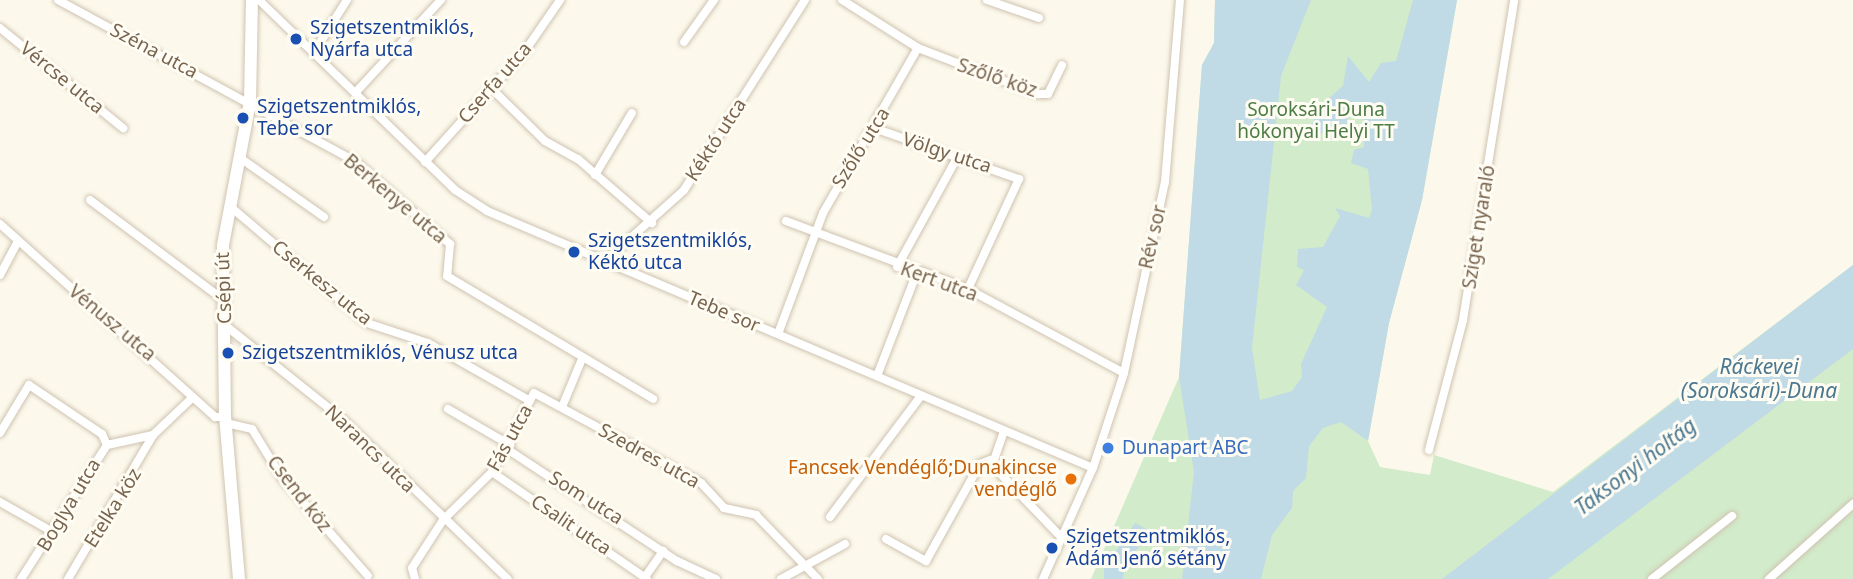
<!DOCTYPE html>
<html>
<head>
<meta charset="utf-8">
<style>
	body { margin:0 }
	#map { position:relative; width:1853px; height:579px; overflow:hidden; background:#fcf9ec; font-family:"Noto Sans",sans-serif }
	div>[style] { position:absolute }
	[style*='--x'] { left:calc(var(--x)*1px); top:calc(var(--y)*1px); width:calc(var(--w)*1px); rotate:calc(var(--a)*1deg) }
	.green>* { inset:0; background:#d2ebca }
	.water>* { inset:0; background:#c0dae6 }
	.roads { filter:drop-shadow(0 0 2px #cfc3b1) drop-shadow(0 0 2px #cfc3b1) }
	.street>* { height:8px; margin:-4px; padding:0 4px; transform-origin:4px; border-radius:4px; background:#fff }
	.secondary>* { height:12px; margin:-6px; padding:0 6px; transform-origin:6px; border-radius:6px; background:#fff }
	.dots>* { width:19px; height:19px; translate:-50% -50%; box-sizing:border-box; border:4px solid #fffcf3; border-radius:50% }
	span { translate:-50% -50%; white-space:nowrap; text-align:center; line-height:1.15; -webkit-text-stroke:6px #fffcf3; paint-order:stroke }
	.transit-label { font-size:19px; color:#164399 }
	.left { translate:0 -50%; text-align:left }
	.street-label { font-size:19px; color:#78644e }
	.park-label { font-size:19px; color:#4d7d46 }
	.shop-label { font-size:19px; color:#366cbe }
	.food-label { font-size:19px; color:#c56008 }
	.right { translate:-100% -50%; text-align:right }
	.water-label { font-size:21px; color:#4c7992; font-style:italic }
</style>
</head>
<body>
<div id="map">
	<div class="green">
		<i style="clip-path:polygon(1215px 0,1457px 0,1422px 200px,1389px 323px,1368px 441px,1380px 467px,1430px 475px,1434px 455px,1553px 492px,1853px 265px,1853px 579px,1091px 579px,1179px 377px,1202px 65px,1214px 43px)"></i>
	</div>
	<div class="water">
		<i style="clip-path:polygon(1215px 0,1311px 0,1281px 76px,1252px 348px,1260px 400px,1292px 391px,1302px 377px,1301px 364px,1327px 307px,1296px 285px,1304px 270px,1297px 267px,1298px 249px,1323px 247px,1340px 216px,1335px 208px,1369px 218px,1372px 210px,1368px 169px,1351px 163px,1354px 150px,1364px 147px,1364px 120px,1348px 114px,1346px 130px,1324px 131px,1313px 142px,1307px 134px,1322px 104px,1343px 86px,1348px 56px,1369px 82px,1381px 63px,1396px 61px,1413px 0,1457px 0,1422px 200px,1389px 323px,1368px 441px,1341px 422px,1323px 428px,1309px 446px,1306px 478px,1293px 491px,1292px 508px,1272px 535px,1261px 579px,1182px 579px,1194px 472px,1179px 377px,1202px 65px,1214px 43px)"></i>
		<i style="clip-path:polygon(1853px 265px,1853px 349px,1548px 579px,1442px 579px)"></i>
		<i style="clip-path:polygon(1135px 523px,1152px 532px,1124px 564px,1123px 579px,1104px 579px,1104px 569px)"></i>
	</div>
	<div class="roads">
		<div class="street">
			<i style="--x:58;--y:0;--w:339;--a:28.5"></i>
			<i style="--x:356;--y:162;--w:125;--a:41.1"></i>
			<i style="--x:450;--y:244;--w:32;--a:95"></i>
			<i style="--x:447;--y:276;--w:240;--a:30.8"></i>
			<i style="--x:259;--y:0;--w:273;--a:44.1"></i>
			<i style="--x:455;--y:190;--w:38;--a:33"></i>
			<i style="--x:487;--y:211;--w:658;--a:22.98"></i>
			<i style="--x:987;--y:0;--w:55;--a:19.1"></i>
			<i style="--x:0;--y:28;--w:159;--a:39.1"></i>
			<i style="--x:684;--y:42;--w:52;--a:-54.5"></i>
			<i style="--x:918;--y:48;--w:129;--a:21"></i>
			<i style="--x:1038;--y:94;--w:10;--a:0"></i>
			<i style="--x:1048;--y:94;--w:32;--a:-64"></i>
			<i style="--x:314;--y:52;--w:62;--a:-57.6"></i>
			<i style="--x:491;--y:88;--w:76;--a:44.5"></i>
			<i style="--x:545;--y:141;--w:38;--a:29"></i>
			<i style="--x:578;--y:159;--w:98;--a:40.9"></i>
			<i style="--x:356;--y:92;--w:125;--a:-47.3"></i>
			<i style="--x:874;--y:128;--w:154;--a:19.4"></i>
			<i style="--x:1019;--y:179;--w:121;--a:114.9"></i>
			<i style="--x:243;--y:160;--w:99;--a:35.1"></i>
			<i style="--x:425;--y:162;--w:149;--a:-48"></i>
			<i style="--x:525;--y:51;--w:62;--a:-55.5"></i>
			<i style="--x:595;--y:175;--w:72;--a:-59.2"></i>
			<i style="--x:90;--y:200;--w:169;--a:36.8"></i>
			<i style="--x:232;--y:208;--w:177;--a:40.4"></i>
			<i style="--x:367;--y:323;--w:64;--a:18.2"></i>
			<i style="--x:428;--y:343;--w:117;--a:29.6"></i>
			<i style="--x:786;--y:221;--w:194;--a:20.5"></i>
			<i style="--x:968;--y:289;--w:177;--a:28.3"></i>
			<i style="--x:0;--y:224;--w:289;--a:41.9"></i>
			<i style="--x:215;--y:417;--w:10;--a:0"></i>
			<i style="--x:605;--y:261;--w:106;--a:-41.9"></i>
			<i style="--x:684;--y:190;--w:225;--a:-57.5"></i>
			<i style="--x:897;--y:267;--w:124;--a:-61.2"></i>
			<i style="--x:0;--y:275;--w:38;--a:-62"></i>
			<i style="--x:226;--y:326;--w:146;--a:38.6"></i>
			<i style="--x:340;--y:417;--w:233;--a:44"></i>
			<i style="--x:778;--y:334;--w:129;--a:-69.6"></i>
			<i style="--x:823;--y:213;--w:190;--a:-60.1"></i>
			<i style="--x:918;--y:48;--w:90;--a:-147.7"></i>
			<i style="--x:877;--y:376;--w:108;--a:-68.9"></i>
			<i style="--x:562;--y:407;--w:52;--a:-67.4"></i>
			<i style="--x:448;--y:409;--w:72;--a:30.1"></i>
			<i style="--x:226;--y:423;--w:27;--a:13"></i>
			<i style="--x:252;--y:429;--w:57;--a:58.5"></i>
			<i style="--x:282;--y:478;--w:130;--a:48.7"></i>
			<i style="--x:1004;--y:431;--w:36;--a:109"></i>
			<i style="--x:992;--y:465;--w:98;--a:46.2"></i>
			<i style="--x:0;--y:433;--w:56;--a:-58.9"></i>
			<i style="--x:29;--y:385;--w:88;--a:33.9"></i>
			<i style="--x:102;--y:434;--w:12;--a:66"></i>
			<i style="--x:507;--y:449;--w:204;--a:33.4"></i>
			<i style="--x:677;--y:561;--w:43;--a:24.8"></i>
			<i style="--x:1429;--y:450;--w:134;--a:-75.3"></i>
			<i style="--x:1463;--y:320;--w:324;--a:-80.9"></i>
			<i style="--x:492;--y:472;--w:188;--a:34.6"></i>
			<i style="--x:0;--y:502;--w:59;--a:29.6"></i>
			<i style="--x:830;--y:517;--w:151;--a:-53.1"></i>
			<i style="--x:886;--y:539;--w:46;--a:28.8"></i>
			<i style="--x:926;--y:561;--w:111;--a:-60.9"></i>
			<i style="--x:980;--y:464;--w:11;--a:-22"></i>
			<i style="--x:645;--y:577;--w:32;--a:-55"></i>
			<i style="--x:21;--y:579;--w:159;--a:-57.3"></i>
			<i style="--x:107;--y:445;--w:47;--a:-12.3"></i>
			<i style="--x:153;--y:435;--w:55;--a:-43.5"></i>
			<i style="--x:68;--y:579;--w:167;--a:-59.4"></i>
			<i style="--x:415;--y:579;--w:11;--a:-105"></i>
			<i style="--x:412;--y:568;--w:57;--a:-57.1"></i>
			<i style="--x:443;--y:520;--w:69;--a:-44.4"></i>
			<i style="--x:492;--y:472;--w:89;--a:-62"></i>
			<i style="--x:534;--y:393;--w:190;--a:28.3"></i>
			<i style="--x:701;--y:483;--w:34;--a:47"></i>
			<i style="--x:724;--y:508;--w:33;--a:12"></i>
			<i style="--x:756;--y:515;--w:89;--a:45.9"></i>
			<i style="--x:781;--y:579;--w:73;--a:-28.7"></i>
			<i style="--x:1043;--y:579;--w:122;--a:-65.8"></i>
			<i style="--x:1093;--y:468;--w:100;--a:-71.9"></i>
			<i style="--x:1124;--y:373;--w:195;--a:-77.9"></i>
			<i style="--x:1165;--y:182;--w:183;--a:-85.3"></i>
			<i style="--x:1652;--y:579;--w:102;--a:-38.2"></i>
			<i style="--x:1769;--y:579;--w:113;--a:-41.8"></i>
		</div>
		<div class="secondary">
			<i style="--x:239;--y:579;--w:163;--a:-94.9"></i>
			<i style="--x:225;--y:417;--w:172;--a:-90.7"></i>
			<i style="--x:223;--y:245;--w:146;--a:-79.3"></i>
			<i style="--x:250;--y:102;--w:102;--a:-88.9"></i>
		</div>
	</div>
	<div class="dots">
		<i style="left:296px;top:39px;background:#1a4fb4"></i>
		<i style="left:243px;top:118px;background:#1a4fb4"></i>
		<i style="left:574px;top:252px;background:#1a4fb4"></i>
		<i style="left:228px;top:353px;background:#1a4fb4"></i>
		<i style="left:1108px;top:448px;background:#3f7fe0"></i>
		<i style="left:1071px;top:479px;background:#e8710a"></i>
		<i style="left:1052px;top:548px;background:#1a4fb4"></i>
	</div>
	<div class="transit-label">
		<span class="left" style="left:310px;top:39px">Szigetszentmiklós,<br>Nyárfa utca</span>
		<span class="left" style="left:257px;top:118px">Szigetszentmiklós,<br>Tebe sor</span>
		<span class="left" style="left:588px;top:252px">Szigetszentmiklós,<br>Kéktó utca</span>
		<span class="left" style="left:242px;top:353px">Szigetszentmiklós, Vénusz utca</span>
		<span class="left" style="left:1066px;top:548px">Szigetszentmiklós,<br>Ádám Jenő sétány</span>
	</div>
	<div class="street-label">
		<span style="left:154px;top:51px;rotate:28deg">Széna utca</span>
		<span style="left:62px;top:78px;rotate:39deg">Vércse utca</span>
		<span style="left:997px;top:78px;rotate:19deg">Szőlő köz</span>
		<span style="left:495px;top:83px;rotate:-49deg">Cserfa utca</span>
		<span style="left:716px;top:140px;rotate:-57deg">Kéktó utca</span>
		<span style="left:861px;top:148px;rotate:-58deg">Szőlő utca</span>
		<span style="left:947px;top:153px;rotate:18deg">Völgy utca</span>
		<span style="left:395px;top:199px;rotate:40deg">Berkenye utca</span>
		<span style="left:1479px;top:227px;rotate:-81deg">Sziget nyaraló</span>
		<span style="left:1153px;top:237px;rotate:-77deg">Rév sor</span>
		<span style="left:939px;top:282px;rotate:20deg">Kert utca</span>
		<span style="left:322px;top:283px;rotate:39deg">Cserkesz utca</span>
		<span style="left:224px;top:288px;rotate:-92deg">Csépi út</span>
		<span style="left:724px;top:312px;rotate:23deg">Tebe sor</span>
		<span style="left:112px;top:323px;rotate:40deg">Vénusz utca</span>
		<span style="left:510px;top:438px;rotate:-61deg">Fás utca</span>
		<span style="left:370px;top:449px;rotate:44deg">Narancs utca</span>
		<span style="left:649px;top:456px;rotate:29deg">Szedres utca</span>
		<span style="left:299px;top:494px;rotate:52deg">Csend köz</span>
		<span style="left:586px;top:498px;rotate:32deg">Som utca</span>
		<span style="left:69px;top:505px;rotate:-59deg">Boglya utca</span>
		<span style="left:113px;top:508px;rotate:-58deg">Etelka köz</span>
		<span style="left:571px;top:525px;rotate:34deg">Csalit utca</span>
	</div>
	<div class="park-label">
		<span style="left:1316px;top:121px">Soroksári-Duna<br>hókonyai Helyi TT</span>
	</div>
	<div class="shop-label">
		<span class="left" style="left:1122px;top:448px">Dunapart ABC</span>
	</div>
	<div class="food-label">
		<span class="right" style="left:1057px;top:479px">Fancsek Vendéglő;Dunakincse<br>vendéglő</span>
	</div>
	<div class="water-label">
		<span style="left:1759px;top:378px">Ráckevei<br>(Soroksári)-Duna</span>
		<span style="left:1635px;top:466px;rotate:-37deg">Taksonyi holtág</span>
	</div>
</div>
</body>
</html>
